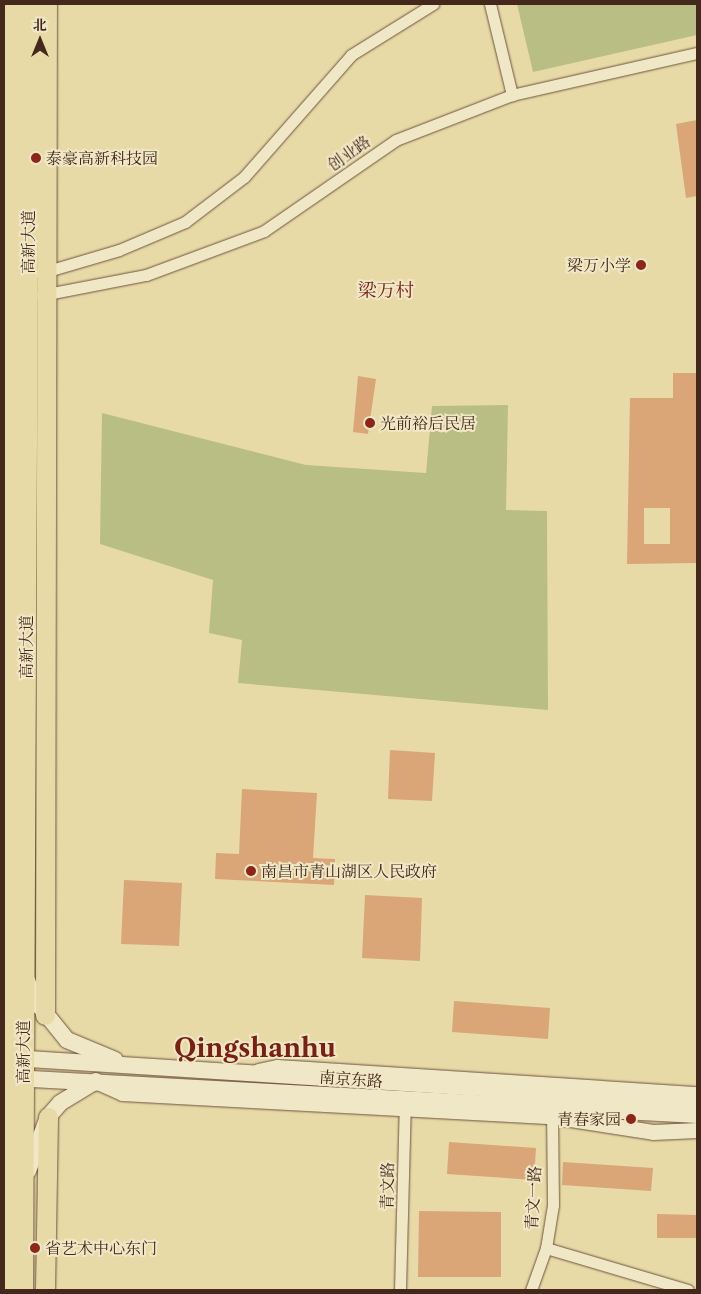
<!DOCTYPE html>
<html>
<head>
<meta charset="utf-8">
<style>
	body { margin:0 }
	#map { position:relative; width:701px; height:1294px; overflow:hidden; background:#e8daa7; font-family:"Libre Caslon Text","Noto Serif SC",serif }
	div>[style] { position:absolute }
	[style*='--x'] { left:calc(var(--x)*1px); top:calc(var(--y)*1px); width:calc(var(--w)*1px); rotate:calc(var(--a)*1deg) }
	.green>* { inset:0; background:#b9be85 }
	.building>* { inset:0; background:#daa678 }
	.roads { filter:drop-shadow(0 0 1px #6d543e) drop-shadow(0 0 1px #6d543e) }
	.minor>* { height:11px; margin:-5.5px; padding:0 5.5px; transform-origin:5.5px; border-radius:5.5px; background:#f0e7c6 }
	.tertiary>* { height:15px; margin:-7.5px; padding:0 7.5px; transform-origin:7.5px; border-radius:7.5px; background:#f0e7c6 }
	.secondary>* { height:16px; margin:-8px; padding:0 8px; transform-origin:8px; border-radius:8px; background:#f0e7c6 }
	.primary>* { height:19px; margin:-9.5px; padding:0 9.5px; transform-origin:9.5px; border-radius:9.5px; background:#e8daa7 }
	.trunk>* { height:20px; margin:-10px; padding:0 10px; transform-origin:10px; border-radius:10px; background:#e8daa7 }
	.dots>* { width:14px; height:14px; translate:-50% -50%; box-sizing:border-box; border:2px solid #f0e7c6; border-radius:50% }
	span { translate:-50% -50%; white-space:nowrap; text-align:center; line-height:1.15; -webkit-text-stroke:4px #f0e7c6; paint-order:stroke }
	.street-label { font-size:16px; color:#44281b }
	.poi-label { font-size:16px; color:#44281b }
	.left { translate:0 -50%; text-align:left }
	.right { translate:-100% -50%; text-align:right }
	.quarter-label { font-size:19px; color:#7a1f14 }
	.town-label { font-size:26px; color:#7a1f14; font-weight:700 }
	.frame { position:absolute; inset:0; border:5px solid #44281b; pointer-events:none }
	.north { position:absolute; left:15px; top:15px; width:50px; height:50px; -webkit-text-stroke:4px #f0e7c6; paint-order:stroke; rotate:0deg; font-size:14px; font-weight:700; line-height:20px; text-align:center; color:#44281b }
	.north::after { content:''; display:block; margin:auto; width:18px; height:22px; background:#44281b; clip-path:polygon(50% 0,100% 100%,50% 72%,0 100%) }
</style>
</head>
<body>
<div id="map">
	<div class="green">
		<i style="clip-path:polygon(517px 4px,697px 4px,697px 35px,533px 72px)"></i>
		<i style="clip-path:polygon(508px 405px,506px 510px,547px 511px,548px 710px,238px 683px,242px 640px,209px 633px,213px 580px,100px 544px,102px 413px,306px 465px,426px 473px,432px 406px)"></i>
	</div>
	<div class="building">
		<i style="clip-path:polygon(697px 120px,697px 196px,686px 198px,676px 124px)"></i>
		<i style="clip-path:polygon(evenodd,673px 373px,697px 373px,697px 563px,627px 564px,630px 398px,673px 398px,673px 373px,644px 508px,670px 508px,670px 544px,644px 544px,644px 508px)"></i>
		<i style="clip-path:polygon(358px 376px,376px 379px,368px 434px,353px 432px)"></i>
		<i style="clip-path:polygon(390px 750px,435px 753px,432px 801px,388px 799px)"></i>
		<i style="clip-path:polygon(242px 789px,317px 793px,313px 858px,335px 859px,334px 885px,215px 879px,216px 853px,239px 854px)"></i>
		<i style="clip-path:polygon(124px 880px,182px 883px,179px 946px,121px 944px)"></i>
		<i style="clip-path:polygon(365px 895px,422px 898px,420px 961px,362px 958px)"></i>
		<i style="clip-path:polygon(454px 1001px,550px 1008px,548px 1039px,452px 1032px)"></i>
		<i style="clip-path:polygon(449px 1142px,536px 1148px,534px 1180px,447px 1174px)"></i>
		<i style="clip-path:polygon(563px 1162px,653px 1168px,651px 1191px,562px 1185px)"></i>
		<i style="clip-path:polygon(419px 1211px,501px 1212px,501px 1277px,418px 1277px)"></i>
		<i style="clip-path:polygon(657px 1214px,697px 1215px,697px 1238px,657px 1238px)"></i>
	</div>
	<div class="roads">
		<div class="minor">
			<i style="--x:490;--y:4;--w:94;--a:76.4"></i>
			<i style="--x:41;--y:273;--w:81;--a:-16.4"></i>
			<i style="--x:119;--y:250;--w:72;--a:-23"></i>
			<i style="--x:185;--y:222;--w:74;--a:-37.3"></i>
			<i style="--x:244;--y:177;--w:162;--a:-48.7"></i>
			<i style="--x:351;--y:55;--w:97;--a:-31.9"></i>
			<i style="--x:42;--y:295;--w:106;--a:-10.9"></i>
			<i style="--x:146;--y:275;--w:126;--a:-20.4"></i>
			<i style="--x:264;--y:231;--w:160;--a:-34.6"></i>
			<i style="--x:396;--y:140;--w:124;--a:-21.2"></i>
			<i style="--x:512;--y:95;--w:190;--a:-12.8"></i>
			<i style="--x:552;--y:1109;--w:96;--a:89.4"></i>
			<i style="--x:553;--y:1205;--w:44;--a:99.2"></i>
			<i style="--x:546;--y:1248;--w:148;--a:16.5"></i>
			<i style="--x:400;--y:1290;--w:188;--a:-88.5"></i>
			<i style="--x:531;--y:1290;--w:45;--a:-70.3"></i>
		</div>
		<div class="tertiary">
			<i style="--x:258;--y:1071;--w:19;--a:-12"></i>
			<i style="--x:277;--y:1067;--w:421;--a:3.7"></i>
			<i style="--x:102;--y:1084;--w:22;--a:24"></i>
			<i style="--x:122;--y:1093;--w:430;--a:3.1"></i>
			<i style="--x:551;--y:1116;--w:103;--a:8.9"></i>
			<i style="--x:653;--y:1132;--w:44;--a:-2.6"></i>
		</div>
		<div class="secondary">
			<i style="--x:27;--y:980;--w:19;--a:72"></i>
			<i style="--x:33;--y:998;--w:54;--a:51"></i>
			<i style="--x:67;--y:1040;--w:52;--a:22.6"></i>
			<i style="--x:13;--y:1058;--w:685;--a:3.68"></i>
			<i style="--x:13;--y:1078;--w:685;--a:3.1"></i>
			<i style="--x:28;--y:1171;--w:58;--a:-69.7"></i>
			<i style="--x:48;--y:1117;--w:18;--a:-49"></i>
			<i style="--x:60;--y:1103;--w:42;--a:-31.4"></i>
		</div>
		<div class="primary">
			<i style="--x:45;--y:1015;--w:1011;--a:-89.89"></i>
			<i style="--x:45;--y:1290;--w:173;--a:-89"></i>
		</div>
		<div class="trunk">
			<i style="--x:6;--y:1290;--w:1286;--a:-89.78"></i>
			<i style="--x:23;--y:1290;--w:1286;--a:-89.73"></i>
		</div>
	</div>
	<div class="dots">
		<i style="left:36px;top:158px;background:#8f2418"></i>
		<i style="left:641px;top:265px;background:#8f2418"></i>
		<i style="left:370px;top:423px;background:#8f2418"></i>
		<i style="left:251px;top:871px;background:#8f2418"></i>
		<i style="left:631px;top:1119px;background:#8f2418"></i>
		<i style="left:35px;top:1248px;background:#8f2418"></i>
	</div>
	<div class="street-label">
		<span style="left:349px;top:153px;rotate:-35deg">创业路</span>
		<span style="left:28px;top:242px;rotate:-90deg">高新大道</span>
		<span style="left:26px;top:647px;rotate:-90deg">高新大道</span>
		<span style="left:23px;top:1052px;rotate:-90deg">高新大道</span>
		<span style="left:351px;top:1079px;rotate:4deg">南京东路</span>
		<span style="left:387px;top:1186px;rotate:-89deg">青文路</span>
		<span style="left:533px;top:1198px;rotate:-87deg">青文一路</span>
	</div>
	<div class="poi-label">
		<span class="left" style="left:46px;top:158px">泰豪高新科技园</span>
		<span class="right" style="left:631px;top:265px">梁万小学</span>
		<span class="left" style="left:380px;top:423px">光前裕后民居</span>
		<span class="left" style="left:261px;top:871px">南昌市青山湖区人民政府</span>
		<span class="right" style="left:621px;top:1119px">青春家园</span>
		<span class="left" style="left:45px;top:1248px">省艺术中心东门</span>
	</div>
	<div class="quarter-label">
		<span style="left:386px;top:291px">梁万村</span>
	</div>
	<div class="town-label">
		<span style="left:255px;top:1049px">Qingshanhu</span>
	</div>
	<div class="frame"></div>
	<div class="north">北</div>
</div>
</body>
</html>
